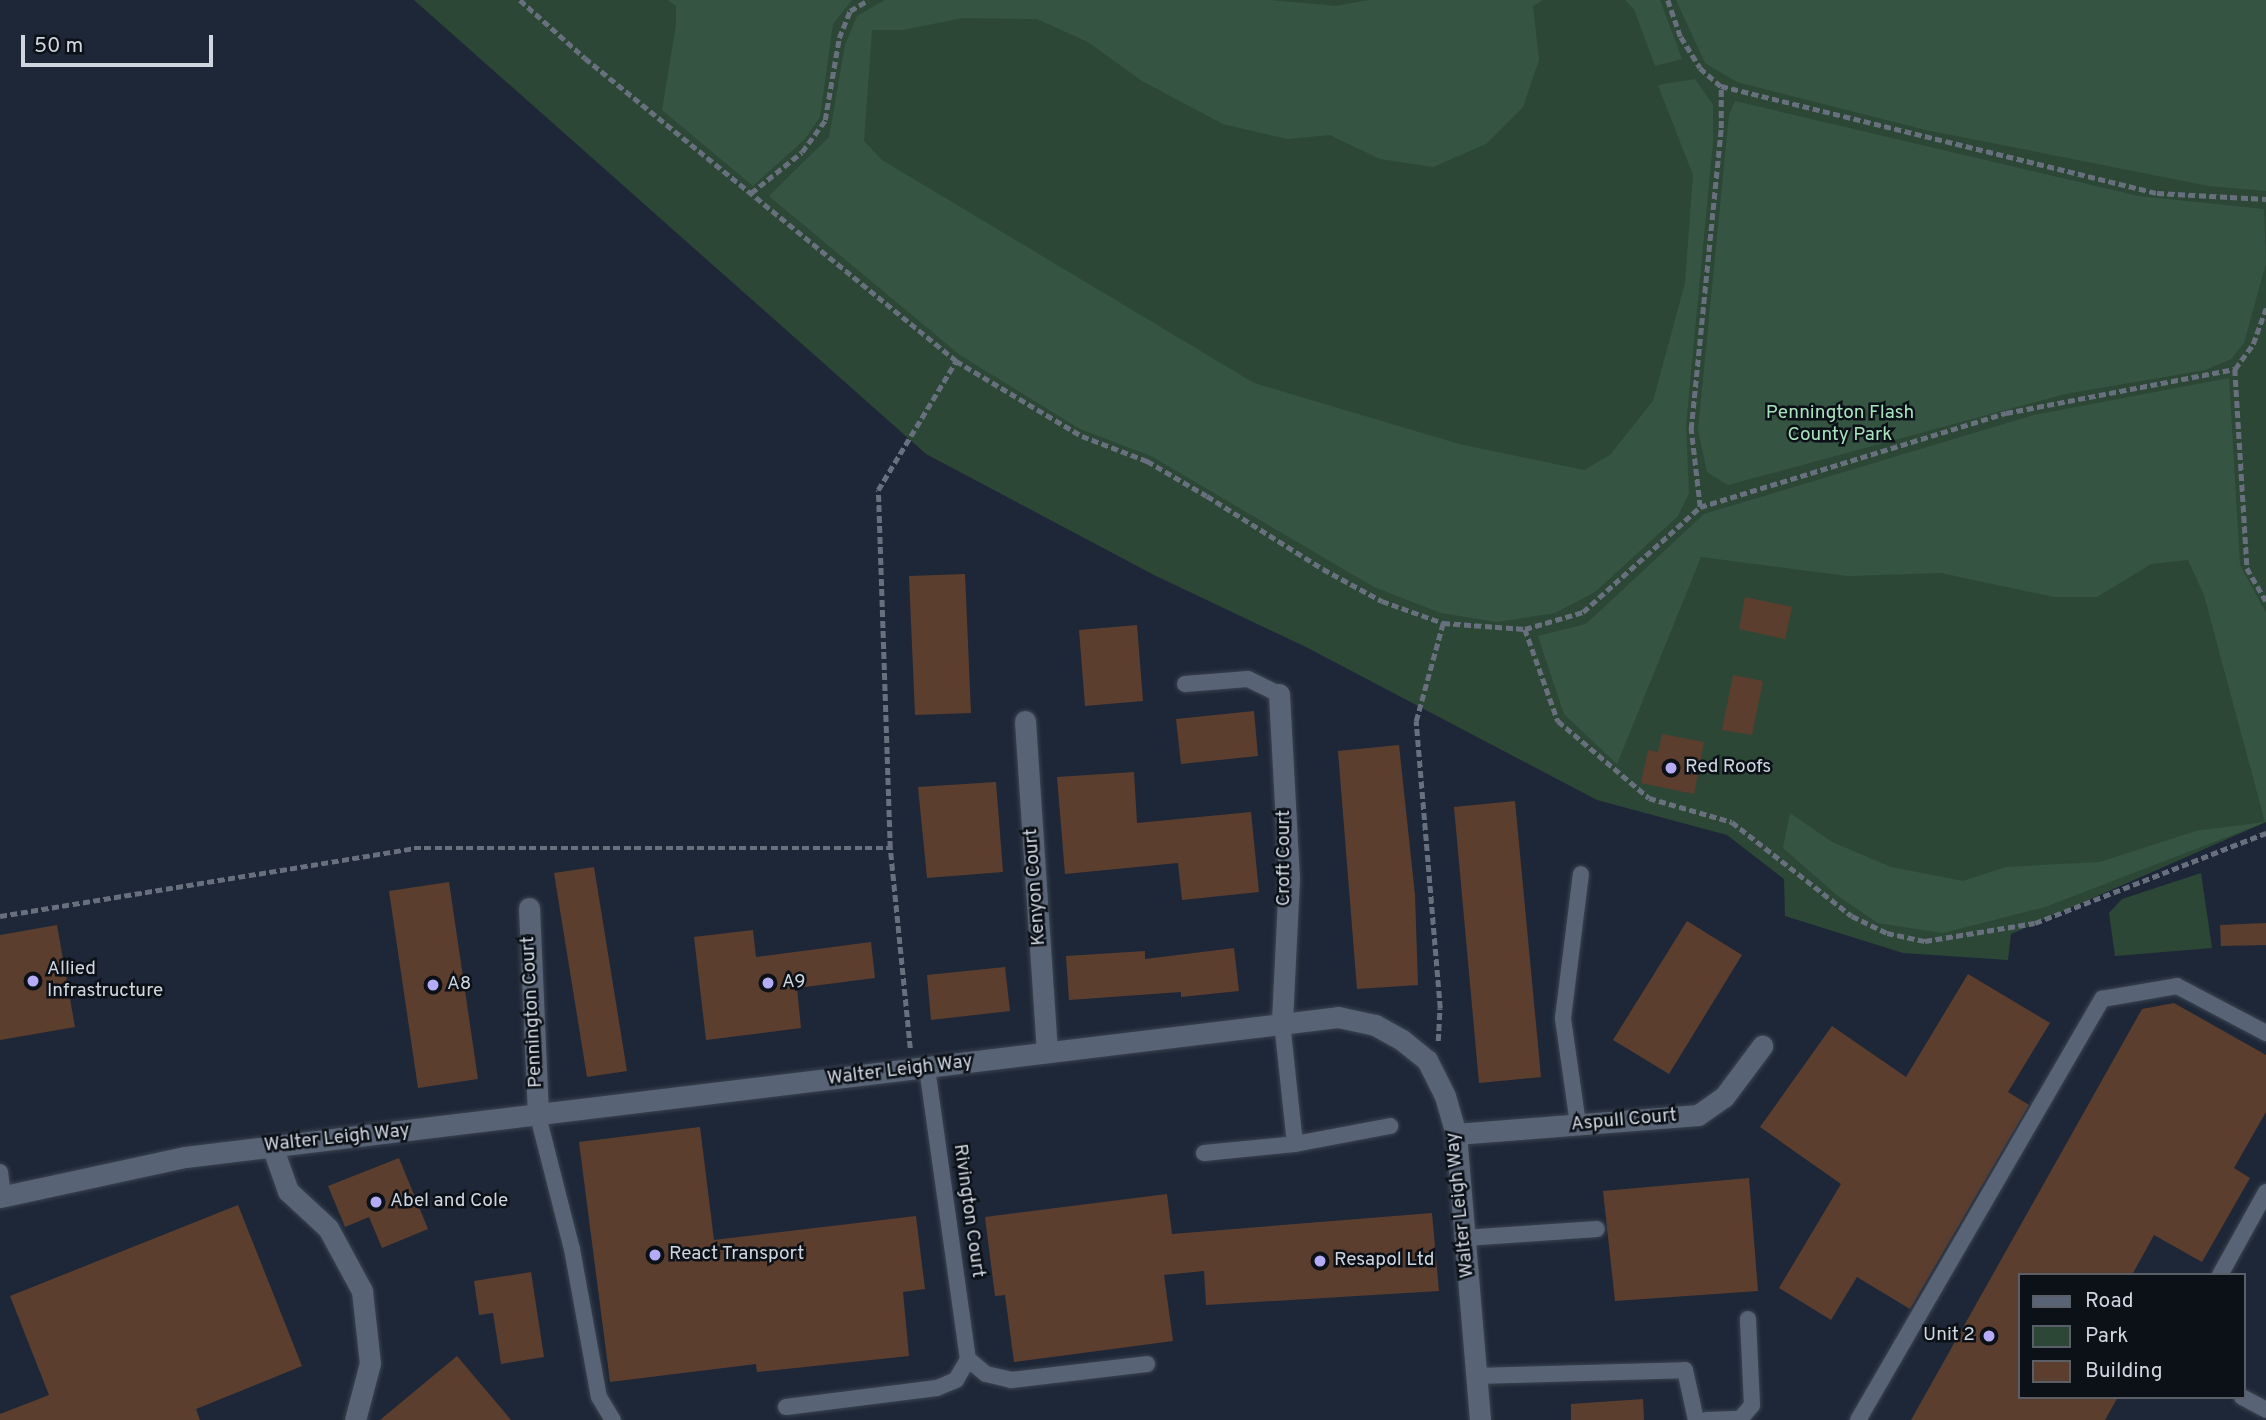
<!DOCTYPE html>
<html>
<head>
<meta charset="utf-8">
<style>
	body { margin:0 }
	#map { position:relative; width:2266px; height:1420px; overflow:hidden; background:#1e2737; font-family:Overpass,sans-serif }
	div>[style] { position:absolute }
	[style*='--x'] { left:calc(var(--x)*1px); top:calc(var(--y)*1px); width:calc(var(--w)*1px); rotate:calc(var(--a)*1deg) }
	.green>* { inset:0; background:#2d4737 }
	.forest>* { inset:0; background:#355542 }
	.building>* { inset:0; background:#5c3e2e }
	.path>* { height:4.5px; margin-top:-2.25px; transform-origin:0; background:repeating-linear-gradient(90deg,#68707e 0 7px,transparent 0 10.5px) }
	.roads { filter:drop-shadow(0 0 2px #3b4350) drop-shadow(0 0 2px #3b4350) }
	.lane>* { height:16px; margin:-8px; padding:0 8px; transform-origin:8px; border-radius:8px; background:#586475 }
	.street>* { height:21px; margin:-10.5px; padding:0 10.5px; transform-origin:10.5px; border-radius:10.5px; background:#586475 }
	.dots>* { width:19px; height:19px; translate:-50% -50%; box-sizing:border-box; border:4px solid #0c1017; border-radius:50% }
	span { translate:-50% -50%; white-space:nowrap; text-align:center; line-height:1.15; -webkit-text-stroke:5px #0c1017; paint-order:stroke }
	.park-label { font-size:19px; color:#a8e3be }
	.poi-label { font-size:19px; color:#cfd6e0 }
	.left { translate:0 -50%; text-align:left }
	.right { translate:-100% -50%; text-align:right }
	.street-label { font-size:19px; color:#cfd6e0 }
	.legend { position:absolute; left:2018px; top:1273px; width:228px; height:126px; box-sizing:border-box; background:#0c1017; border:2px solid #5a5f67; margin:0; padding:9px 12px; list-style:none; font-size:21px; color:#cfd6e0 }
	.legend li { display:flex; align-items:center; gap:14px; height:35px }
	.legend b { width:35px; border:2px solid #5a5f67 }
	.scale { position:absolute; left:21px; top:35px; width:192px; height:32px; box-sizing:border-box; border:4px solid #cfd6e0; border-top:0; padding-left:9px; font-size:21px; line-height:24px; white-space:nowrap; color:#cfd6e0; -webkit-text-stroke:5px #0c1017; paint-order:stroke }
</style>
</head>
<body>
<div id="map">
	<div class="green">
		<i style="clip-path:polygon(414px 0,2266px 0,2266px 822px,2011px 934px,2008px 960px,1903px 953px,1785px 916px,1784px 879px,1727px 835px,1597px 800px,1306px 647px,1154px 575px,926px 454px)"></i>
		<i style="clip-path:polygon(2201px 873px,2212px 948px,2115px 956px,2109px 913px,2122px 899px)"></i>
	</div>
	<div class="forest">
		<i style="clip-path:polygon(668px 0,852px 0,833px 24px,820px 117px,805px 139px,753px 186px,662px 110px,676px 25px,676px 6px)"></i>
		<i style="clip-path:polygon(885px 0,1269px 0,1335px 6px,1369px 0,1543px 0,1533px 6px,1539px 60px,1523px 107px,1486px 144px,1433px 167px,1380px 159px,1330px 135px,1287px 139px,1223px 124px,1142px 81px,1088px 42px,1037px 19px,963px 18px,903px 30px,872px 30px,864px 141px,882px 160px,1254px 383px,1459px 444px,1584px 470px,1610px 455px,1653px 401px,1685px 283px,1693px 175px,1658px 85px,1695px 79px,1713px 105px,1713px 142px,1686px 425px,1689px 493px,1678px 516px,1595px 592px,1555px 613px,1497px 622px,1441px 613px,1374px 587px,1151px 456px,1080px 429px,960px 355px,769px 196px,829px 137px,845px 45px,857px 16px)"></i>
		<i style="clip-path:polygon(1625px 0,1660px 0,1682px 59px,1655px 66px,1634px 9px)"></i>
		<i style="clip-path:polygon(1676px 0,2266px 0,2266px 191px,2209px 186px,1926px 130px,1737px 82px,1705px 63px)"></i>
		<i style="clip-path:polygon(1735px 101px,2138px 196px,2264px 209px,2266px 263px,2244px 343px,2231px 359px,2205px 370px,2065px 394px,1728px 485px,1707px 472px,1698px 430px,1729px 115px)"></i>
		<i style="clip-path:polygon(2229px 378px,2240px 565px,2266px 613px,2266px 822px,2045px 907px,1943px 933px,1878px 923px,1838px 896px,1783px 848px,1790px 813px,1832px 842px,1891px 867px,1963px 881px,2006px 867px,2100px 862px,2196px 831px,2265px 822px,2204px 595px,2188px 560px,2151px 564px,2097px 597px,2054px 597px,1941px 573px,1848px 576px,1701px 557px,1617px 764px,1564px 714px,1538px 636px,1586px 624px,1704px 514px,2034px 415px)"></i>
	</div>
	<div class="building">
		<i style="clip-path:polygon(965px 574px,971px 713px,915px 715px,909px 576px)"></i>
		<i style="clip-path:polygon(1745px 597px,1792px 607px,1785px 639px,1739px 629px)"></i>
		<i style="clip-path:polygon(1137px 625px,1143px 701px,1085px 706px,1079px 630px)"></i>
		<i style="clip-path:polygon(1733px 675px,1763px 681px,1752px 735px,1722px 730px)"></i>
		<i style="clip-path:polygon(1254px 711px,1258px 756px,1181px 764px,1176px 719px)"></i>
		<i style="clip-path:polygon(1662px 734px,1704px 742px,1694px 794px,1641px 783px,1648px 750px,1658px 752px)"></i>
		<i style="clip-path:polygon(1399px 745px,1415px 895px,1418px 985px,1357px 989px,1338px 751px)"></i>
		<i style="clip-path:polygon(1134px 772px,1137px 823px,1251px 812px,1259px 892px,1182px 900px,1178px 863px,1065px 874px,1057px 777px)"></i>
		<i style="clip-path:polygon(996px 782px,1003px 872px,927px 878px,918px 787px)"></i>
		<i style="clip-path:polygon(1515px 801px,1541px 1077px,1479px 1083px,1454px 807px)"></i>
		<i style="clip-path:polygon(594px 867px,627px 1071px,587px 1077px,554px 873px)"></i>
		<i style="clip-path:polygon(449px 882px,478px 1079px,418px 1088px,389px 891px)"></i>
		<i style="clip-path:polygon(1687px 921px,1742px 955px,1669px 1074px,1613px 1040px)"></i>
		<i style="clip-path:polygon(2266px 923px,2266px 945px,2221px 946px,2220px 925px)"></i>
		<i style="clip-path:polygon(57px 925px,75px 1027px,0 1040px,0 935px)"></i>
		<i style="clip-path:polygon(753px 930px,756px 957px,871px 942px,875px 978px,797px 988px,801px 1028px,706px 1040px,694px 937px)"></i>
		<i style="clip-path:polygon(1234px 948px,1239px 991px,1181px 997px,1181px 992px,1069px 1000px,1066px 956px,1145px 951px,1145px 959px)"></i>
		<i style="clip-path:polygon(1005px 967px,1010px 1011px,931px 1020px,927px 975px)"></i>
		<i style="clip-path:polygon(1968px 974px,2050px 1023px,2008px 1092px,2029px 1105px,1910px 1309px,1857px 1277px,1831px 1320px,1779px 1288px,1841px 1184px,1760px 1127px,1832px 1026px,1906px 1077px)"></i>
		<i style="clip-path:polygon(2174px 1003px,2266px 1055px,2266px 1112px,2234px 1168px,2250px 1178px,2202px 1262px,2154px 1235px,2132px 1275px,2019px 1275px,2019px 1397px,2118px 1397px,2105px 1420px,1911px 1420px,2142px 1009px)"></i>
		<i style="clip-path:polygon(700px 1127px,714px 1240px,916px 1216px,925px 1289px,903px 1292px,909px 1356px,757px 1372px,756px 1364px,610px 1382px,579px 1142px)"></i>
		<i style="clip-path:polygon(399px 1158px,428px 1229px,382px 1248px,369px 1217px,345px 1227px,328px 1186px)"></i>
		<i style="clip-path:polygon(1749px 1178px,1758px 1291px,1615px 1301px,1603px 1191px)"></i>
		<i style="clip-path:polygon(1167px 1194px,1172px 1234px,1432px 1213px,1439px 1291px,1206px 1305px,1204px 1271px,1164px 1275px,1173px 1341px,1014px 1362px,1005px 1295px,995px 1296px,985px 1217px)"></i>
		<i style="clip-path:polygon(238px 1205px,302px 1366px,196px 1409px,200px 1420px,0 1420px,0 1414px,49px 1395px,10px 1296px)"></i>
		<i style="clip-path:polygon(531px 1272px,544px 1357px,501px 1364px,493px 1313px,479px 1315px,474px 1281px)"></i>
		<i style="clip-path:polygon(457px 1356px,511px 1420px,380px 1420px)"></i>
		<i style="clip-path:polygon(1643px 1399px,1644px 1420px,1571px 1420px,1571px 1404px)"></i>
	</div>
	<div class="path">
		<i style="--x:520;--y:0;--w:87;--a:41.7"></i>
		<i style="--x:585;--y:58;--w:479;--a:39.2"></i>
		<i style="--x:956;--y:361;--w:147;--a:30.8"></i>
		<i style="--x:1082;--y:436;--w:70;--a:21"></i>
		<i style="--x:1147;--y:461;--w:69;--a:30.3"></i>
		<i style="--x:1207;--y:496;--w:137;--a:32.2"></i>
		<i style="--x:1323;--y:569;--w:67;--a:28.5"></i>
		<i style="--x:1382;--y:601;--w:65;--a:19.8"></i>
		<i style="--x:1443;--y:623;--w:82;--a:4.2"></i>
		<i style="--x:1525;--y:629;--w:60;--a:-16.3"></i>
		<i style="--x:1583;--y:612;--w:157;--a:-41.9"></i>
		<i style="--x:1700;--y:507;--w:320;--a:-17.1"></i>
		<i style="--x:2006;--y:413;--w:233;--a:-10.9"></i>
		<i style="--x:2235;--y:369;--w:31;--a:-54"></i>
		<i style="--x:2253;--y:344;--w:38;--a:-70"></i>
		<i style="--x:1668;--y:0;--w:39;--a:71"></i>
		<i style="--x:1681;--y:37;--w:36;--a:58"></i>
		<i style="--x:1700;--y:68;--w:28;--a:41"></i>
		<i style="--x:1721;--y:86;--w:449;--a:13.8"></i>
		<i style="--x:2157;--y:193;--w:109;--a:3.2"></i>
		<i style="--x:751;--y:193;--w:65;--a:-38.8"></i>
		<i style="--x:802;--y:152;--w:39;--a:-54"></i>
		<i style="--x:825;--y:120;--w:83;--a:-80.3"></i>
		<i style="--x:839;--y:38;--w:29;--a:-68"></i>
		<i style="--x:850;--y:11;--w:21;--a:-31"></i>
		<i style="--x:2235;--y:369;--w:199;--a:86.5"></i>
		<i style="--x:2247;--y:568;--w:38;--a:60"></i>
		<i style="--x:1700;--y:507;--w:79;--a:-96.6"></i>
		<i style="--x:1691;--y:429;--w:302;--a:-84.3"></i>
		<i style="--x:1721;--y:128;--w:42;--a:-90"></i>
		<i style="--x:1525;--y:629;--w:98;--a:70.3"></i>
		<i style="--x:1558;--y:721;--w:119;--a:40.2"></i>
		<i style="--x:1649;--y:798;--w:86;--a:16.1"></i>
		<i style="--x:1732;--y:822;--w:152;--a:38.1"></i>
		<i style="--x:1852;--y:916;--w:39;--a:26"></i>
		<i style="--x:1887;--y:933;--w:39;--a:12"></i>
		<i style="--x:1925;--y:941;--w:111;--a:-9.3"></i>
		<i style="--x:2035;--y:923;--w:248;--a:-21.3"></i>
		<i style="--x:0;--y:916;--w:420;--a:-9.3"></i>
		<i style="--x:414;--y:848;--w:476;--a:0"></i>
		<i style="--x:1438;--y:1041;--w:33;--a:-87"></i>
		<i style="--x:1440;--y:1008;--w:288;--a:-94.8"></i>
		<i style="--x:1416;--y:721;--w:102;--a:-74.6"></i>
		<i style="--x:910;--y:1048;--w:201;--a:-95.7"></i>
		<i style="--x:890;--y:848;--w:358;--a:-91.9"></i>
		<i style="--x:878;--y:490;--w:151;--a:-58.8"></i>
	</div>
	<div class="roads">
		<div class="lane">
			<i style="--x:1185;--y:684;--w:63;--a:-4.5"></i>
			<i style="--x:1248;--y:679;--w:34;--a:26"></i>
			<i style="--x:927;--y:1068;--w:294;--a:82"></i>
			<i style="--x:968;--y:1359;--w:23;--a:40"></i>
			<i style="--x:986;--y:1374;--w:26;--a:13"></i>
			<i style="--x:1011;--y:1380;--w:137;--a:-6.7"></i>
			<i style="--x:538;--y:1116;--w:137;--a:75.7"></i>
			<i style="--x:572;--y:1249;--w:150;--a:79.7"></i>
			<i style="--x:599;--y:1397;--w:27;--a:59"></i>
			<i style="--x:1578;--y:1124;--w:107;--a:-98.1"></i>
			<i style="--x:1563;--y:1018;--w:145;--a:-82.9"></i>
			<i style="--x:1295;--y:1144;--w:97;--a:-10.7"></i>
			<i style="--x:1204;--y:1153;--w:91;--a:-5.6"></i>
			<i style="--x:1295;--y:1144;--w:123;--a:-96.1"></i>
			<i style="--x:0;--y:1172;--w:24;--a:83"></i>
			<i style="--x:1465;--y:1238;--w:132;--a:-3.9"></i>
			<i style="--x:2220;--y:1275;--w:95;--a:-61"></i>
			<i style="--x:1476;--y:1376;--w:209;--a:-1.6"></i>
			<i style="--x:1685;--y:1370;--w:51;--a:77.6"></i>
			<i style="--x:2242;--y:1397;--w:27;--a:28"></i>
			<i style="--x:786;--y:1407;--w:152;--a:-7.2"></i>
			<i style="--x:937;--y:1388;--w:21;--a:-23"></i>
			<i style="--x:956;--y:1380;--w:24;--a:-60"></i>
			<i style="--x:1706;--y:1420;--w:34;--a:-2"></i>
			<i style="--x:1740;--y:1419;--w:18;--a:-49"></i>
			<i style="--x:1752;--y:1405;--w:86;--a:-92.7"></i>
			<i style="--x:1858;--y:1420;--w:487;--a:-59.9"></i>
			<i style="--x:2102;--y:999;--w:76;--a:-9.8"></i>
			<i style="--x:2177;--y:986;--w:101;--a:27.8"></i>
		</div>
		<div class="street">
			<i style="--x:1279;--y:694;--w:184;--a:86.9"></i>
			<i style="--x:1289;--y:878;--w:144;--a:92.8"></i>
			<i style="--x:1025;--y:721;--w:332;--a:86.2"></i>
			<i style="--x:529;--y:908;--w:208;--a:87.5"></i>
			<i style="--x:1456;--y:1134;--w:243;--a:-4.5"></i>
			<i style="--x:1698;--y:1115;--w:32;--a:-35"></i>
			<i style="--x:1724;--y:1097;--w:64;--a:-53.3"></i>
			<i style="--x:272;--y:1146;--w:48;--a:70.4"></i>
			<i style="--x:288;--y:1191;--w:54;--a:42.8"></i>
			<i style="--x:328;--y:1228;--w:72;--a:61.6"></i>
			<i style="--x:362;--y:1291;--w:72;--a:83.7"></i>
			<i style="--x:370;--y:1363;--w:59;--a:104.7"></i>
			<i style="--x:0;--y:1197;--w:189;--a:-12.2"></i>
			<i style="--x:185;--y:1157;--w:1161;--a:-6.92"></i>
			<i style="--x:1338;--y:1017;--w:38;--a:12"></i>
			<i style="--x:1375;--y:1025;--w:31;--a:29"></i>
			<i style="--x:1402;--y:1040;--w:32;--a:39"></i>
			<i style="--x:1427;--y:1060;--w:40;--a:63.4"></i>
			<i style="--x:1445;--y:1096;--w:40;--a:74"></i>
			<i style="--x:1456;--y:1134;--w:287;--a:85.2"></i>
		</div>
	</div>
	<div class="dots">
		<i style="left:1671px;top:768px;background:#b5acf8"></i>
		<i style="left:33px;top:981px;background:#b5acf8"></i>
		<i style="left:768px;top:983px;background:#b5acf8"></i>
		<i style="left:433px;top:985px;background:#b5acf8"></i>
		<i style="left:376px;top:1202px;background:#b5acf8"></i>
		<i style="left:655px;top:1255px;background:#b5acf8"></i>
		<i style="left:1320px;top:1261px;background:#b5acf8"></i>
		<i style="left:1989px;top:1336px;background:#b5acf8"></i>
	</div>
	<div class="park-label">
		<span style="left:1840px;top:425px">Pennington Flash<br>County Park</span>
	</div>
	<div class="poi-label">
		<span class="left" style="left:1685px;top:768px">Red Roofs</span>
		<span class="left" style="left:47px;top:981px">Allied<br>Infrastructure</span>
		<span class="left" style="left:782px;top:983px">A9</span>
		<span class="left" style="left:447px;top:985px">A8</span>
		<span class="left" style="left:390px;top:1202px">Abel and Cole</span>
		<span class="left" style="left:669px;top:1255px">React Transport</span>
		<span class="left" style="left:1334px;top:1261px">Resapol Ltd</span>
		<span class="right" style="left:1975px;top:1336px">Unit 2</span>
	</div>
	<div class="street-label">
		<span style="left:1285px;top:858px;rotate:-90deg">Croft Court</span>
		<span style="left:1036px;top:887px;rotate:-94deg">Kenyon Court</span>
		<span style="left:533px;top:1012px;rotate:-93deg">Pennington Court</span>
		<span style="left:900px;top:1071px;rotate:-7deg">Walter Leigh Way</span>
		<span style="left:1624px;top:1121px;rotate:-5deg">Aspull Court</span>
		<span style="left:337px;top:1139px;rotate:-6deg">Walter Leigh Way</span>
		<span style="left:1461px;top:1205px;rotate:-96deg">Walter Leigh Way</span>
		<span style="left:968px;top:1211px;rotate:82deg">Rivington Court</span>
	</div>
	<ul class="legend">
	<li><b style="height:9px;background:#586475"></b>Road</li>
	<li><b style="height:19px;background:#2d4737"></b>Park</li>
	<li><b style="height:19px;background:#5c3e2e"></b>Building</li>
	</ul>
	<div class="scale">50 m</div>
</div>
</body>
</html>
